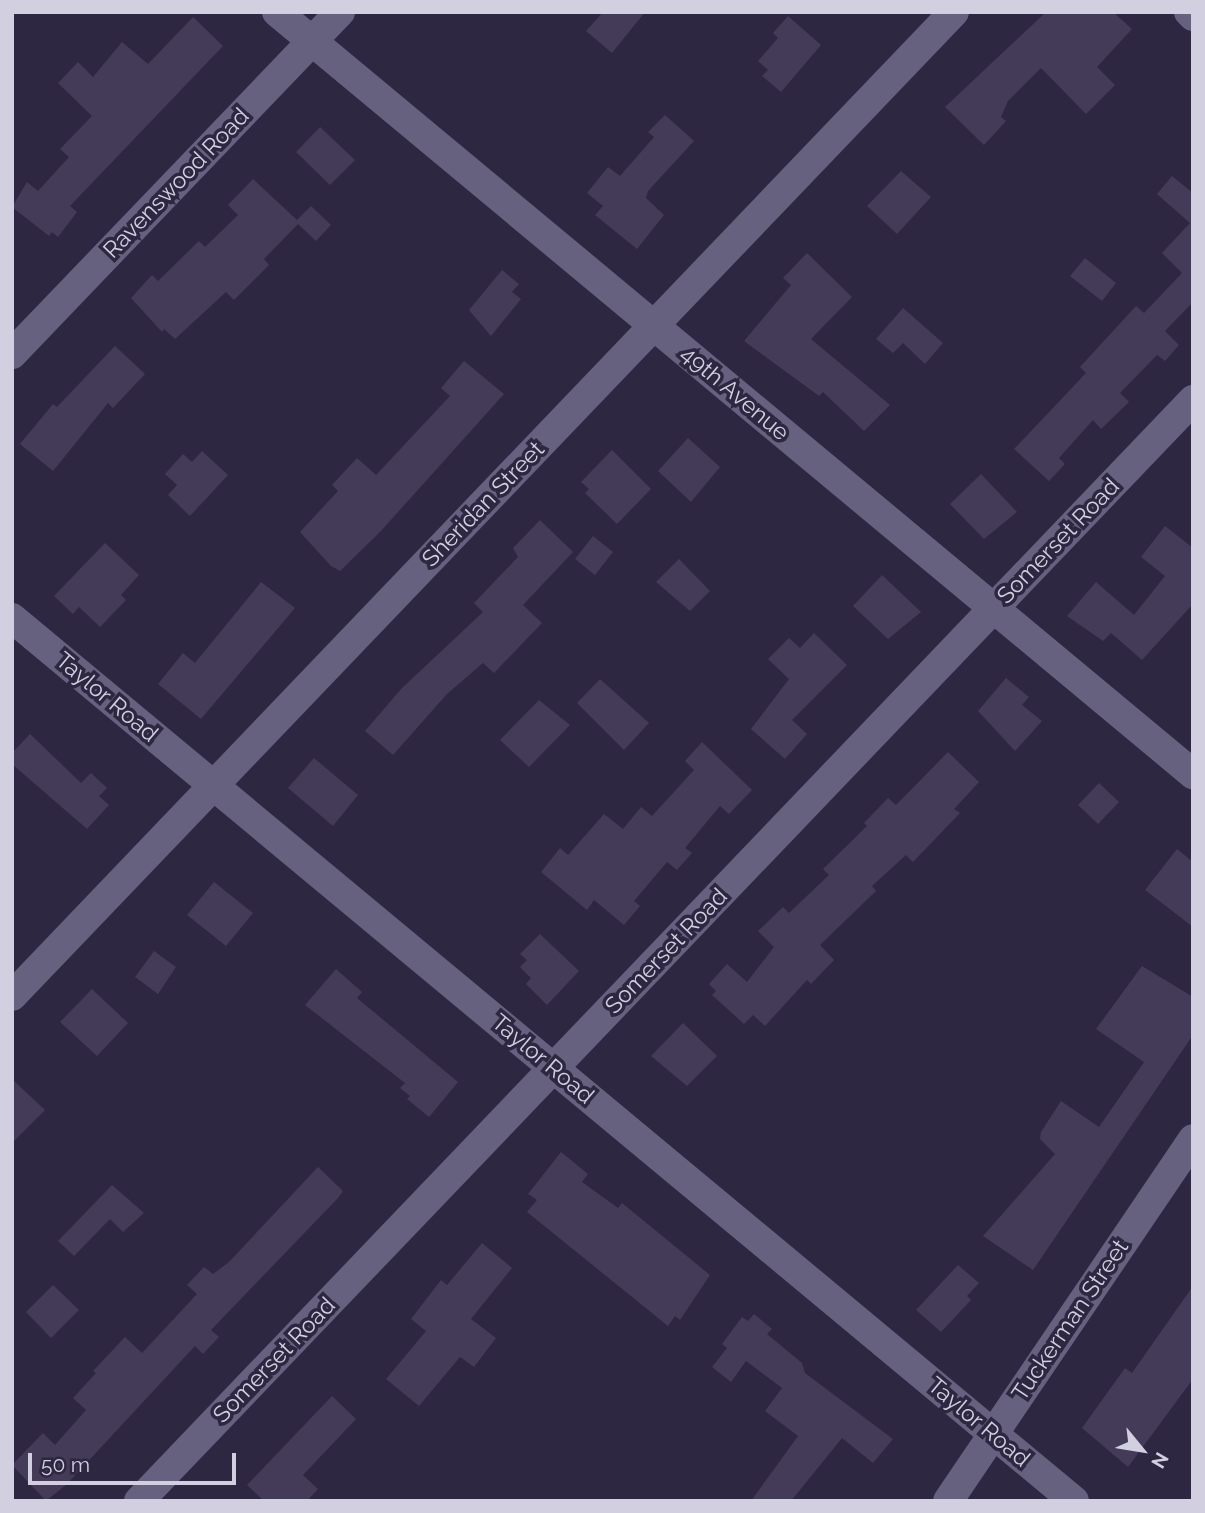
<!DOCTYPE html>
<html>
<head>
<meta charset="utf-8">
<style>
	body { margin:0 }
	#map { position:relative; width:1205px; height:1513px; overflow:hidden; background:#2d2742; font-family:Raleway,sans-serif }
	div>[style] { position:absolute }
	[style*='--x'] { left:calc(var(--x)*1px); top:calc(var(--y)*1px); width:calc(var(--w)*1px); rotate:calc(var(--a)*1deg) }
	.building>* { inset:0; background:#443b58 }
	.minor>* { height:30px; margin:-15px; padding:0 15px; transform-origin:15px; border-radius:15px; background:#676180 }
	span { translate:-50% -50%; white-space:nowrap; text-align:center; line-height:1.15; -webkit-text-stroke:7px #2d2742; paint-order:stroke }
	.street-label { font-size:23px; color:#d2cfe1 }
	.frame { position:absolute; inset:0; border:14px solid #d2cfe1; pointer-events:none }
	.north { position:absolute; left:1107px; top:1415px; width:70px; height:70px; -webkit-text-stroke:5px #2d2742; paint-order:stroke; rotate:120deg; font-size:19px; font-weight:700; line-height:28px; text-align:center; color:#d2cfe1 }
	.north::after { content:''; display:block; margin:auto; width:24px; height:32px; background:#d2cfe1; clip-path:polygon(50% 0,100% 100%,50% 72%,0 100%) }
	.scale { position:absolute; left:28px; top:1453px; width:208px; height:32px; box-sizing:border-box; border:4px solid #d2cfe1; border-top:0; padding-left:9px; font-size:21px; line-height:24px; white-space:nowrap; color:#d2cfe1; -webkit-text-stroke:5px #2d2742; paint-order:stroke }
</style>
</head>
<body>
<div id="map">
	<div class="building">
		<i style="clip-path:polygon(603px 12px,645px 12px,612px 53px,586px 31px)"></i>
		<i style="clip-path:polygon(1046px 12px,1113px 12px,1132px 29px,1097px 67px,1115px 85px,1086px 114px,1041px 68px,1008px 101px,1001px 117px,1006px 121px,984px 145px,945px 107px)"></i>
		<i style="clip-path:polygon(788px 16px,821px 45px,781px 92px,762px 76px,768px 70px,758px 61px,778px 38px,773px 33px)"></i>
		<i style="clip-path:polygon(193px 17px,223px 46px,70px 206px,77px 212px,58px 237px,52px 232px,49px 236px,12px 207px,27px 182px,38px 191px,69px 157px,60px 149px,92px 116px,58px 83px,78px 62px,93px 77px,122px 42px,148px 64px)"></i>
		<i style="clip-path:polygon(665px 115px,694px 141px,648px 191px,646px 198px,664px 215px,637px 249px,595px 215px,603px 206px,587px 193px,608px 167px,620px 176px,654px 137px,648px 132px)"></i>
		<i style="clip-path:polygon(320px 127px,355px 160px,330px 185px,296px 152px)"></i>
		<i style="clip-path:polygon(901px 171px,931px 197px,897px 234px,867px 206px)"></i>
		<i style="clip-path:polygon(1172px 176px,1193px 193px,1193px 302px,1165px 331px,1179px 345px,1165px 361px,1157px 355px,1120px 393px,1129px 402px,1101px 429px,1093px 420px,1059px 458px,1065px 464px,1049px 481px,1014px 449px,1086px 373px,1080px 367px,1136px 306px,1144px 313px,1182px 273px,1162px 253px,1190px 223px,1157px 194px)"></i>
		<i style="clip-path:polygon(253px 179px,297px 220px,311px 206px,331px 225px,316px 241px,298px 224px,264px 259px,269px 265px,234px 300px,226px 292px,175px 339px,164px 329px,162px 332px,131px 298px,152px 275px,158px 281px,199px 241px,205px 247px,238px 215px,228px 205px)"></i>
		<i style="clip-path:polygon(807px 253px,852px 297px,811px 339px,890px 405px,864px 431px,823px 392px,819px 396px,744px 341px,791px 285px,783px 278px)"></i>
		<i style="clip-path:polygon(1085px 258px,1116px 283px,1102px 301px,1070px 276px)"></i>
		<i style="clip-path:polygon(502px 270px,519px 284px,512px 292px,521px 299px,491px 336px,469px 310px)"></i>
		<i style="clip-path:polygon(903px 308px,943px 343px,925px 364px,903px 343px,893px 353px,876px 339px)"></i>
		<i style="clip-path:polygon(115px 346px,145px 374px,113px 408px,108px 403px,53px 471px,20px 444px,53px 404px,57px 407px)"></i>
		<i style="clip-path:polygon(464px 361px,504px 394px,381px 531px,340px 571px,331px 566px,300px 532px,338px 491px,332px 485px,357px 458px,376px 475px,450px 396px,441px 388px)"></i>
		<i style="clip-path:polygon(688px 438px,720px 467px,691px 502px,658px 471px)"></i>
		<i style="clip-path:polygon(612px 450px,651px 489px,617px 524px,585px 493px,589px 489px,581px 482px)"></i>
		<i style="clip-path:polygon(202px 451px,228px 475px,190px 516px,168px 495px,177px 485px,165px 474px,183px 454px,192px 462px)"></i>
		<i style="clip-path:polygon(981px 474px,1017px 512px,984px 539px,950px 504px)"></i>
		<i style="clip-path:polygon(540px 520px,573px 552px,523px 605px,542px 623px,494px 673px,483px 663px,447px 694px,393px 755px,365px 731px,401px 689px,483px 612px,474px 603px,518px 557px,513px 548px)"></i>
		<i style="clip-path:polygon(1165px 526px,1193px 548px,1193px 604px,1142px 660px,1111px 633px,1103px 641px,1067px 616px,1096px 582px,1134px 615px,1165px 576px,1141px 557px)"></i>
		<i style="clip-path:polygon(593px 536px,613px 552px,595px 575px,575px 559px)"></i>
		<i style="clip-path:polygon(105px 543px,139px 575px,121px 595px,126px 600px,100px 627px,79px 607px,73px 614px,54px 596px)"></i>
		<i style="clip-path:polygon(679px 559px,710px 591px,690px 611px,656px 582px)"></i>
		<i style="clip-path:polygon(882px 575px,921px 612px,888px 639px,853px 606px)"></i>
		<i style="clip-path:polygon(261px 582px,295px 608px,201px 719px,158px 684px,183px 653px,195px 663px)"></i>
		<i style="clip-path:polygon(814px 633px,847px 665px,792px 720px,807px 734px,785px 759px,751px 729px,789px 679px,768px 659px,789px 638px,800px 648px)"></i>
		<i style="clip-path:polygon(1006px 678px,1029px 697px,1022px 705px,1042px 721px,1015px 751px,978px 711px)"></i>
		<i style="clip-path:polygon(600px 679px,649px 723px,624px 750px,577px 703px)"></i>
		<i style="clip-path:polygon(539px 700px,570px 725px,529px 767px,500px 740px)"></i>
		<i style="clip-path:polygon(30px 734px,81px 783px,91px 773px,107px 788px,99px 796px,109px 805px,87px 829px,12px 764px,12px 753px)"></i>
		<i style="clip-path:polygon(702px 742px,752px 790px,729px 814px,720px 806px,685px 848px,692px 853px,677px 870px,667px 862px,634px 901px,640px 906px,624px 925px,594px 900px,587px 910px,541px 872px,560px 848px,568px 855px,604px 814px,623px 829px,641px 807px,652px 816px,694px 770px,685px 761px)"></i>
		<i style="clip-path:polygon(948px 752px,979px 782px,954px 809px,960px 813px,913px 862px,906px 855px,872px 886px,876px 891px,820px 945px,834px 960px,811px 984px,807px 980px,765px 1026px,753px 1015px,744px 1024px,712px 995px,716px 991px,709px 984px,727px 964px,747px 982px,774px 947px,758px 931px,783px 907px,789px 913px,829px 875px,823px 869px,867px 826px,864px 823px,888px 798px,896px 805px)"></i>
		<i style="clip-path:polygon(314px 758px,358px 795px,333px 826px,288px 788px)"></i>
		<i style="clip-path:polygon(1099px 783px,1119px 802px,1098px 824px,1078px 805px)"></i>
		<i style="clip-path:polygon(1177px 849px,1193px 862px,1193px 927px,1145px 890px)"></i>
		<i style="clip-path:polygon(214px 882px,253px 913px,226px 946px,187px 915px)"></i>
		<i style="clip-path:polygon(540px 934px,579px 971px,547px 1005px,526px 984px,531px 978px,520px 967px,527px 960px,520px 954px)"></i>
		<i style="clip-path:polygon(154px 951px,176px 967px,158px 994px,135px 977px)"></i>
		<i style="clip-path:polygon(1142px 966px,1193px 997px,1193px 1035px,1033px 1270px,983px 1236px,1055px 1154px,1040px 1139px,1041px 1132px,1061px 1101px,1099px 1127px,1144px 1062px,1096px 1029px)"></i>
		<i style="clip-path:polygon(336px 969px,362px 992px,357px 998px,458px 1082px,429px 1117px,407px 1099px,410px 1096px,400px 1088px,405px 1083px,305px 1005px)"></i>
		<i style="clip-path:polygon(92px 989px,128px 1023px,97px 1056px,60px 1022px)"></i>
		<i style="clip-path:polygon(683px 1023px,717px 1056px,687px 1086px,651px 1056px)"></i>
		<i style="clip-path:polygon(12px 1079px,45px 1110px,12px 1143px)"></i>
		<i style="clip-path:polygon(561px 1152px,588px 1174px,582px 1182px,618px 1208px,622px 1203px,710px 1275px,680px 1320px,675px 1316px,668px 1326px,527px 1212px,537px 1200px,528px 1194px)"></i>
		<i style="clip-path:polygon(318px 1167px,343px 1191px,338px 1198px,211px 1330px,219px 1337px,203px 1354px,195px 1346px,67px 1484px,46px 1501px,12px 1465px,43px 1433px,55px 1445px,86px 1410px,73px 1398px,96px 1373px,93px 1371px,125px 1337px,142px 1353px,197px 1294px,187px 1285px,204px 1267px,213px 1274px,229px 1262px)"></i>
		<i style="clip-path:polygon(112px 1185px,144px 1213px,123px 1232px,110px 1219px,74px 1256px,58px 1241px)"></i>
		<i style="clip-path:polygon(482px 1243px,512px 1268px,471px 1319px,496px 1338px,474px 1367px,460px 1357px,419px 1406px,386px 1379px,426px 1331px,411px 1319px,441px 1280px,447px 1285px)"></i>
		<i style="clip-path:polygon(958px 1265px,979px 1283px,967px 1296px,971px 1300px,941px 1332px,916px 1310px)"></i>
		<i style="clip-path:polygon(53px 1285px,79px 1310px,51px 1338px,26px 1312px)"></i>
		<i style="clip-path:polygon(1193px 1286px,1193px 1379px,1128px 1467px,1082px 1428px,1125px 1368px,1132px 1373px)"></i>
		<i style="clip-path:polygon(754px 1314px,772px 1329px,767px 1334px,802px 1363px,805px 1373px,893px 1439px,873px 1463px,842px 1438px,791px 1501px,751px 1501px,798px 1436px,765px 1411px,782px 1388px,746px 1361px,731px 1382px,712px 1367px,727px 1348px,722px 1344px,742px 1317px,748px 1321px)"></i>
		<i style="clip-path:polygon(332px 1396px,356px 1419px,303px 1475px,318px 1489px,307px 1501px,264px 1501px,247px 1485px)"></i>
	</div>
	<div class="minor">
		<i style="--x:277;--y:12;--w:1192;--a:39.76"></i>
		<i style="--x:1189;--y:12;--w:6;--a:45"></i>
		<i style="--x:12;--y:354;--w:474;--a:-46.2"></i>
		<i style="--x:12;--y:618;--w:1381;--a:39.74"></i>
		<i style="--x:12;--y:996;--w:1362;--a:-46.25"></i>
		<i style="--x:139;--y:1501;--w:1524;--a:-46.25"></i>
		<i style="--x:948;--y:1501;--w:437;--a:-55.9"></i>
	</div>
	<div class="street-label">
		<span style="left:176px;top:183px;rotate:-46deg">Ravenswood Road</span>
		<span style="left:735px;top:393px;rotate:40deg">49th Avenue</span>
		<span style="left:483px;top:504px;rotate:-46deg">Sheridan Street</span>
		<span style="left:1058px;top:541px;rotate:-46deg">Somerset Road</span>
		<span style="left:107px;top:697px;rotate:40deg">Taylor Road</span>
		<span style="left:666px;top:951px;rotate:-46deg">Somerset Road</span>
		<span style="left:543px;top:1059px;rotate:40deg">Taylor Road</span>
		<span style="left:1070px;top:1320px;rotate:-56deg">Tuckerman Street</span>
		<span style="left:274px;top:1360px;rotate:-46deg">Somerset Road</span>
		<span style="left:979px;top:1422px;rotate:40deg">Taylor Road</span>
	</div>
	<div class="frame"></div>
	<div class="north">N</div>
	<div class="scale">50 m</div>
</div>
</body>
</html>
